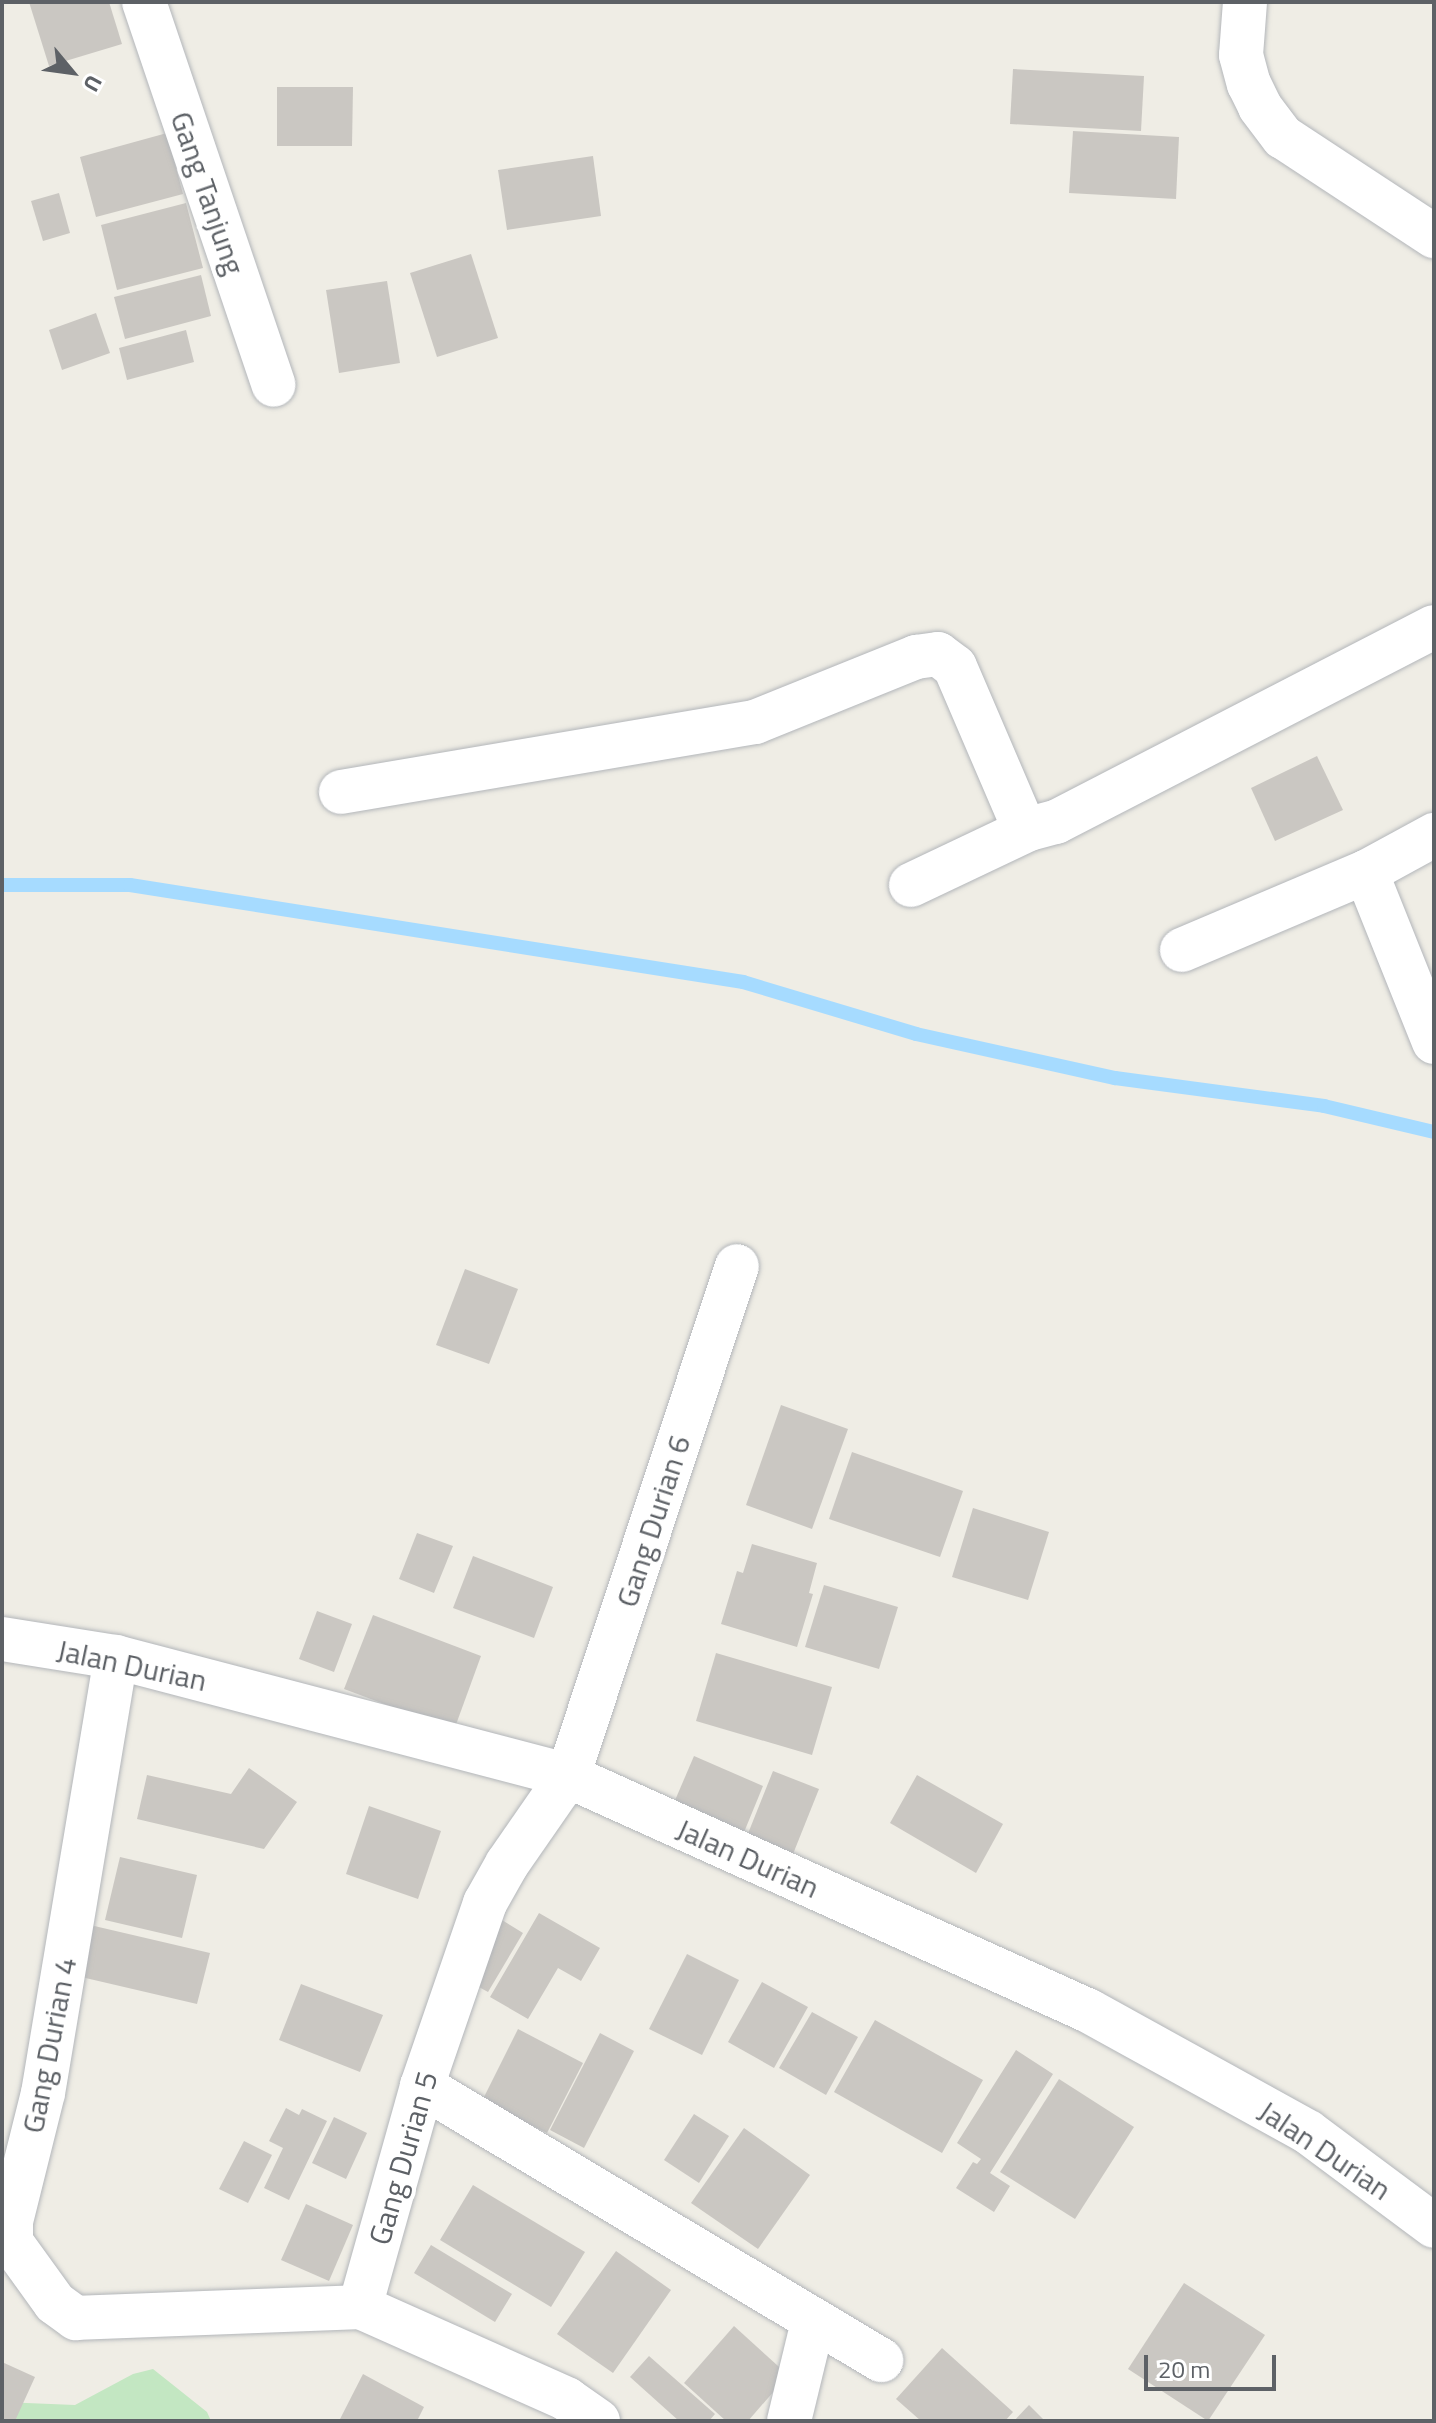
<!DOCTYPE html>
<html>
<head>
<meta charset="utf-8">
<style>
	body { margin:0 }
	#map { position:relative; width:1436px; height:2423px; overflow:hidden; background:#efede5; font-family:"Titillium Web",sans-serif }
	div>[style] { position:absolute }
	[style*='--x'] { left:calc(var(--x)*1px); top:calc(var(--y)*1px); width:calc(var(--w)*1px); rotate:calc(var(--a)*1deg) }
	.green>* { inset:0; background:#c3e7c2 }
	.stream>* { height:14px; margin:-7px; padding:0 7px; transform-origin:7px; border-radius:7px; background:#a6dbff }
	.building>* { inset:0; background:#cac7c2 }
	.roads { filter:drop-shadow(0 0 2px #b3b6ba) drop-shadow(0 0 2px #b3b6ba) }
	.minor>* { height:44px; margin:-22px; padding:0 22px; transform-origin:22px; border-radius:22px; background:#fff }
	span { translate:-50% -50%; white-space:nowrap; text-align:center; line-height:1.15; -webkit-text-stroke:8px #fff; paint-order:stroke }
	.street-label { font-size:30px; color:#5d6166 }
	.frame { position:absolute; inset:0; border:4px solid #5d6166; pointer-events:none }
	.north { position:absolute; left:32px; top:32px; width:80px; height:80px; -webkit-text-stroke:6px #fff; paint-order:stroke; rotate:119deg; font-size:22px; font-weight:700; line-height:32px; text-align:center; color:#5d6166 }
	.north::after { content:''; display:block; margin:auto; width:28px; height:36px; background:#5d6166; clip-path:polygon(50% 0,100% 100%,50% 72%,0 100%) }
	.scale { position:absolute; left:1144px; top:2355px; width:132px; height:36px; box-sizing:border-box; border:4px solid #5d6166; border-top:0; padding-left:10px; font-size:24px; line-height:28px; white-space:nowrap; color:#5d6166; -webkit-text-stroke:6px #fff; paint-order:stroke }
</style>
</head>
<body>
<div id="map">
	<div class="green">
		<i style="clip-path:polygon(153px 2369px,207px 2412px,211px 2421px,2px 2421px,2px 2402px,75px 2405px,133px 2374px)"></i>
	</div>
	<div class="stream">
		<i style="--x:2;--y:885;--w:128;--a:0"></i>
		<i style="--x:130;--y:885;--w:621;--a:8.99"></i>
		<i style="--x:743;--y:982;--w:181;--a:16.7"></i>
		<i style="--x:916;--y:1034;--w:204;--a:12.5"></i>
		<i style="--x:1115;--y:1078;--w:211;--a:7.6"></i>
		<i style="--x:1324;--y:1106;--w:113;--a:13.3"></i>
	</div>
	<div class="building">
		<i style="clip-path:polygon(29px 2px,109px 2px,122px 44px,49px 66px)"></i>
		<i style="clip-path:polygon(1013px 69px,1144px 76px,1141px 131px,1010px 124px)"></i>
		<i style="clip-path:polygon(277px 87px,353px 87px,352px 146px,277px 146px)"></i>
		<i style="clip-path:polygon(1073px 131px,1179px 137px,1176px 199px,1069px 193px)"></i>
		<i style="clip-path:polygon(167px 133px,183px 194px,96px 217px,80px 157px)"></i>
		<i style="clip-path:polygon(593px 156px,601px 216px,507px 230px,498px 170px)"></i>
		<i style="clip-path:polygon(59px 193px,70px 233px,43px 241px,31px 201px)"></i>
		<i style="clip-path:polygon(186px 203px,203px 268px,117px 290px,101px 225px)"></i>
		<i style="clip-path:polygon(471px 254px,498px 338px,437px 357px,410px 273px)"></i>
		<i style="clip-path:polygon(201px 275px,211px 316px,125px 339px,114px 297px)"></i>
		<i style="clip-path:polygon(387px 281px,400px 363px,339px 373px,326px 290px)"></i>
		<i style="clip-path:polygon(96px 313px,110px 353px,62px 370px,49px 330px)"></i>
		<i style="clip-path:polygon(186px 330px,194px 362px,127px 380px,119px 348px)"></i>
		<i style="clip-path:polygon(1317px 756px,1343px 810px,1275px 841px,1251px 788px)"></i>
		<i style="clip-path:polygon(465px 1269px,518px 1289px,489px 1364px,436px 1345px)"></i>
		<i style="clip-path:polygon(781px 1405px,848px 1429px,812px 1529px,746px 1505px)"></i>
		<i style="clip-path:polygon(852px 1452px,963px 1491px,940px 1557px,829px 1519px)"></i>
		<i style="clip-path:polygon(973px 1508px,1049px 1532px,1028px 1600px,952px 1577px)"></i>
		<i style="clip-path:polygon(417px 1533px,453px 1546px,434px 1593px,399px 1579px)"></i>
		<i style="clip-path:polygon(752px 1544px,817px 1563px,809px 1593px,813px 1594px,797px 1647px,721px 1624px,737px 1571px,743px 1573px)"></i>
		<i style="clip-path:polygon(473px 1556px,553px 1587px,534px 1638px,453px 1608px)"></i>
		<i style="clip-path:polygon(824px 1585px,898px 1607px,879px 1669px,805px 1647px)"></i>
		<i style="clip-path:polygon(317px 1611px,352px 1624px,334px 1672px,299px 1659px)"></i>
		<i style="clip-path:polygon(373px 1615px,481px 1656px,454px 1730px,344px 1689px)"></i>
		<i style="clip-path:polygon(716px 1653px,832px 1687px,812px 1755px,696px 1721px)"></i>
		<i style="clip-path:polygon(694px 1756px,763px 1786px,740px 1842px,670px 1812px)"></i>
		<i style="clip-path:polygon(249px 1768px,297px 1802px,264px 1849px,137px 1819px,147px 1775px,231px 1794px)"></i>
		<i style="clip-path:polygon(773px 1771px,819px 1789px,791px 1859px,745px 1841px)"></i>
		<i style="clip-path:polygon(917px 1775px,1003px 1824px,976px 1873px,890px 1823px)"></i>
		<i style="clip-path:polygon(369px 1806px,441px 1831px,418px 1899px,346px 1874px)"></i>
		<i style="clip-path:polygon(120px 1857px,197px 1875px,182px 1938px,105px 1920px)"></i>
		<i style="clip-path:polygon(539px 1913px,600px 1948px,581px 1981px,558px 1968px,528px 2019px,490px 1997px)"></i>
		<i style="clip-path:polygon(502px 1920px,523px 1933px,488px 1992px,468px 1981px)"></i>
		<i style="clip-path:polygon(90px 1925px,210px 1953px,197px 2004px,77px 1976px)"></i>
		<i style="clip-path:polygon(687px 1954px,739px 1980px,702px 2055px,649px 2029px)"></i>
		<i style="clip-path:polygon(762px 1982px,808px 2007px,774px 2068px,728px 2042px)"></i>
		<i style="clip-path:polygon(301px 1984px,383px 2015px,360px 2072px,279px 2040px)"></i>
		<i style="clip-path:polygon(812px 2012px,858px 2037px,826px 2095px,779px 2068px)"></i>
		<i style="clip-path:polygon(875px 2020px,983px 2080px,942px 2153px,834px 2092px)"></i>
		<i style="clip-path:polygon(518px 2029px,583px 2063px,547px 2133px,482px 2101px)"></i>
		<i style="clip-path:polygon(600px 2033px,634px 2051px,584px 2148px,550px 2130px)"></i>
		<i style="clip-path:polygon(1016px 2050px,1053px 2074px,990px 2173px,1010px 2186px,994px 2212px,956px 2188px,973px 2162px,977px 2164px,981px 2159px,957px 2143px)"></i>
		<i style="clip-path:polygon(1059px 2079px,1134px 2127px,1075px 2219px,1000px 2172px)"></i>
		<i style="clip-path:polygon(286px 2108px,299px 2115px,302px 2109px,327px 2121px,289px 2200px,264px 2188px,283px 2148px,269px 2141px)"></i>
		<i style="clip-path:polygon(694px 2114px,729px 2136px,699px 2183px,664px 2160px)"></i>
		<i style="clip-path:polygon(334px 2117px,367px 2133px,346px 2179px,312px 2163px)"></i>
		<i style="clip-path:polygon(744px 2128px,810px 2175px,758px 2249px,691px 2203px)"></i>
		<i style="clip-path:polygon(244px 2141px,272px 2155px,248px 2203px,219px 2189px)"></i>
		<i style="clip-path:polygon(473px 2185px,585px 2252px,551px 2307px,440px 2240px)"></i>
		<i style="clip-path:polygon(306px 2204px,353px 2225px,329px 2281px,281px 2260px)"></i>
		<i style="clip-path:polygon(431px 2245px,512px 2294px,495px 2322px,414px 2273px)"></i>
		<i style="clip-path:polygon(616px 2251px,671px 2290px,613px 2373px,557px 2334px)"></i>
		<i style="clip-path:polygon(1184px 2283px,1265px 2335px,1208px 2421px,1128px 2369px)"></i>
		<i style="clip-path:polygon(734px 2326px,788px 2375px,748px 2421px,726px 2421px,684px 2383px)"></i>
		<i style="clip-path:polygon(942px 2348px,1013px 2412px,1005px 2421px,921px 2421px,896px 2399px)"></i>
		<i style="clip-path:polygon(649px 2356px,715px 2414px,709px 2421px,679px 2421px,630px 2377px)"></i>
		<i style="clip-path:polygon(2px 2362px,35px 2377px,15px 2421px,2px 2421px)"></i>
		<i style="clip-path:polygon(363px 2374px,424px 2407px,417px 2421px,339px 2421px)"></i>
		<i style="clip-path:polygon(1029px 2405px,1045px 2421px,1014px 2421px)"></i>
	</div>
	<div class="roads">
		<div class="minor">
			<i style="--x:144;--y:2;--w:404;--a:71.3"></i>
			<i style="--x:1245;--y:2;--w:53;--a:94.3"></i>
			<i style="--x:1241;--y:55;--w:30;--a:75"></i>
			<i style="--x:1249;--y:84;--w:25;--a:64"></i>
			<i style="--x:1260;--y:107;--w:38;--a:53"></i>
			<i style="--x:1283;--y:137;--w:181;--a:33.3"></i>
			<i style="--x:341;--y:792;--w:420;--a:-9.6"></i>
			<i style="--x:755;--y:722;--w:174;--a:-22"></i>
			<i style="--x:916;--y:657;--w:22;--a:-8"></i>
			<i style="--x:938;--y:654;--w:21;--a:37"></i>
			<i style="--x:955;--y:667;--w:165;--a:66.8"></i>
			<i style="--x:1020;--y:819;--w:13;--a:48"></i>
			<i style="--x:1029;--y:829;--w:28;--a:-15"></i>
			<i style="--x:1056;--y:822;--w:425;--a:-27.3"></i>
			<i style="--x:1434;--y:835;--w:77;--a:151.4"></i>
			<i style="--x:1366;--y:872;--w:183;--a:68.2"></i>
			<i style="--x:911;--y:885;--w:131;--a:-25.4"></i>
			<i style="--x:1182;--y:950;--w:200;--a:-23"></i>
			<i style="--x:2;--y:1639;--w:115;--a:9"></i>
			<i style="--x:116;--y:1657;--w:467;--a:14.7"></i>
			<i style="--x:568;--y:1776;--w:572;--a:24.28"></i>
			<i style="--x:1089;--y:2011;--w:250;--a:28.9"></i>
			<i style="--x:1308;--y:2132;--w:157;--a:36.7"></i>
			<i style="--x:116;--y:1657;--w:442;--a:99.5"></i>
			<i style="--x:43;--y:2093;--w:132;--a:104"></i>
			<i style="--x:11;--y:2221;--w:21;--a:90"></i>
			<i style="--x:11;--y:2242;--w:75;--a:54.2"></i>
			<i style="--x:55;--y:2303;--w:26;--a:36"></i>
			<i style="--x:76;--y:2318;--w:284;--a:-2.2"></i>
			<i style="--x:422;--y:2086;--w:535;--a:30.84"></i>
			<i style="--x:598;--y:2421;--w:38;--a:-145"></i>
			<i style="--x:567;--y:2399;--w:227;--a:-156"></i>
			<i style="--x:360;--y:2307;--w:230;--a:-74.3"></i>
			<i style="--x:422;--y:2086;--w:194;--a:-71"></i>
			<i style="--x:485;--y:1903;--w:45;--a:-60.6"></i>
			<i style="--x:507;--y:1864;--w:107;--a:-55.3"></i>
			<i style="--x:568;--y:1776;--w:537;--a:-71.67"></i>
			<i style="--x:789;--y:2421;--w:102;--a:-76.4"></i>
		</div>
	</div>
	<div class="street-label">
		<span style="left:208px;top:193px;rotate:71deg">Gang Tanjung</span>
		<span style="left:653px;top:1521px;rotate:-72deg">Gang Durian 6</span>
		<span style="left:132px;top:1665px;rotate:12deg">Jalan Durian</span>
		<span style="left:748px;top:1858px;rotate:24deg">Jalan Durian</span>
		<span style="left:49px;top:2045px;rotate:-79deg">Gang Durian 4</span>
		<span style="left:1325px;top:2150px;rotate:34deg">Jalan Durian</span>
		<span style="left:403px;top:2158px;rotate:-74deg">Gang Durian 5</span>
	</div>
	<div class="frame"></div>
	<div class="north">U</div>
	<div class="scale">20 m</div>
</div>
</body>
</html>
